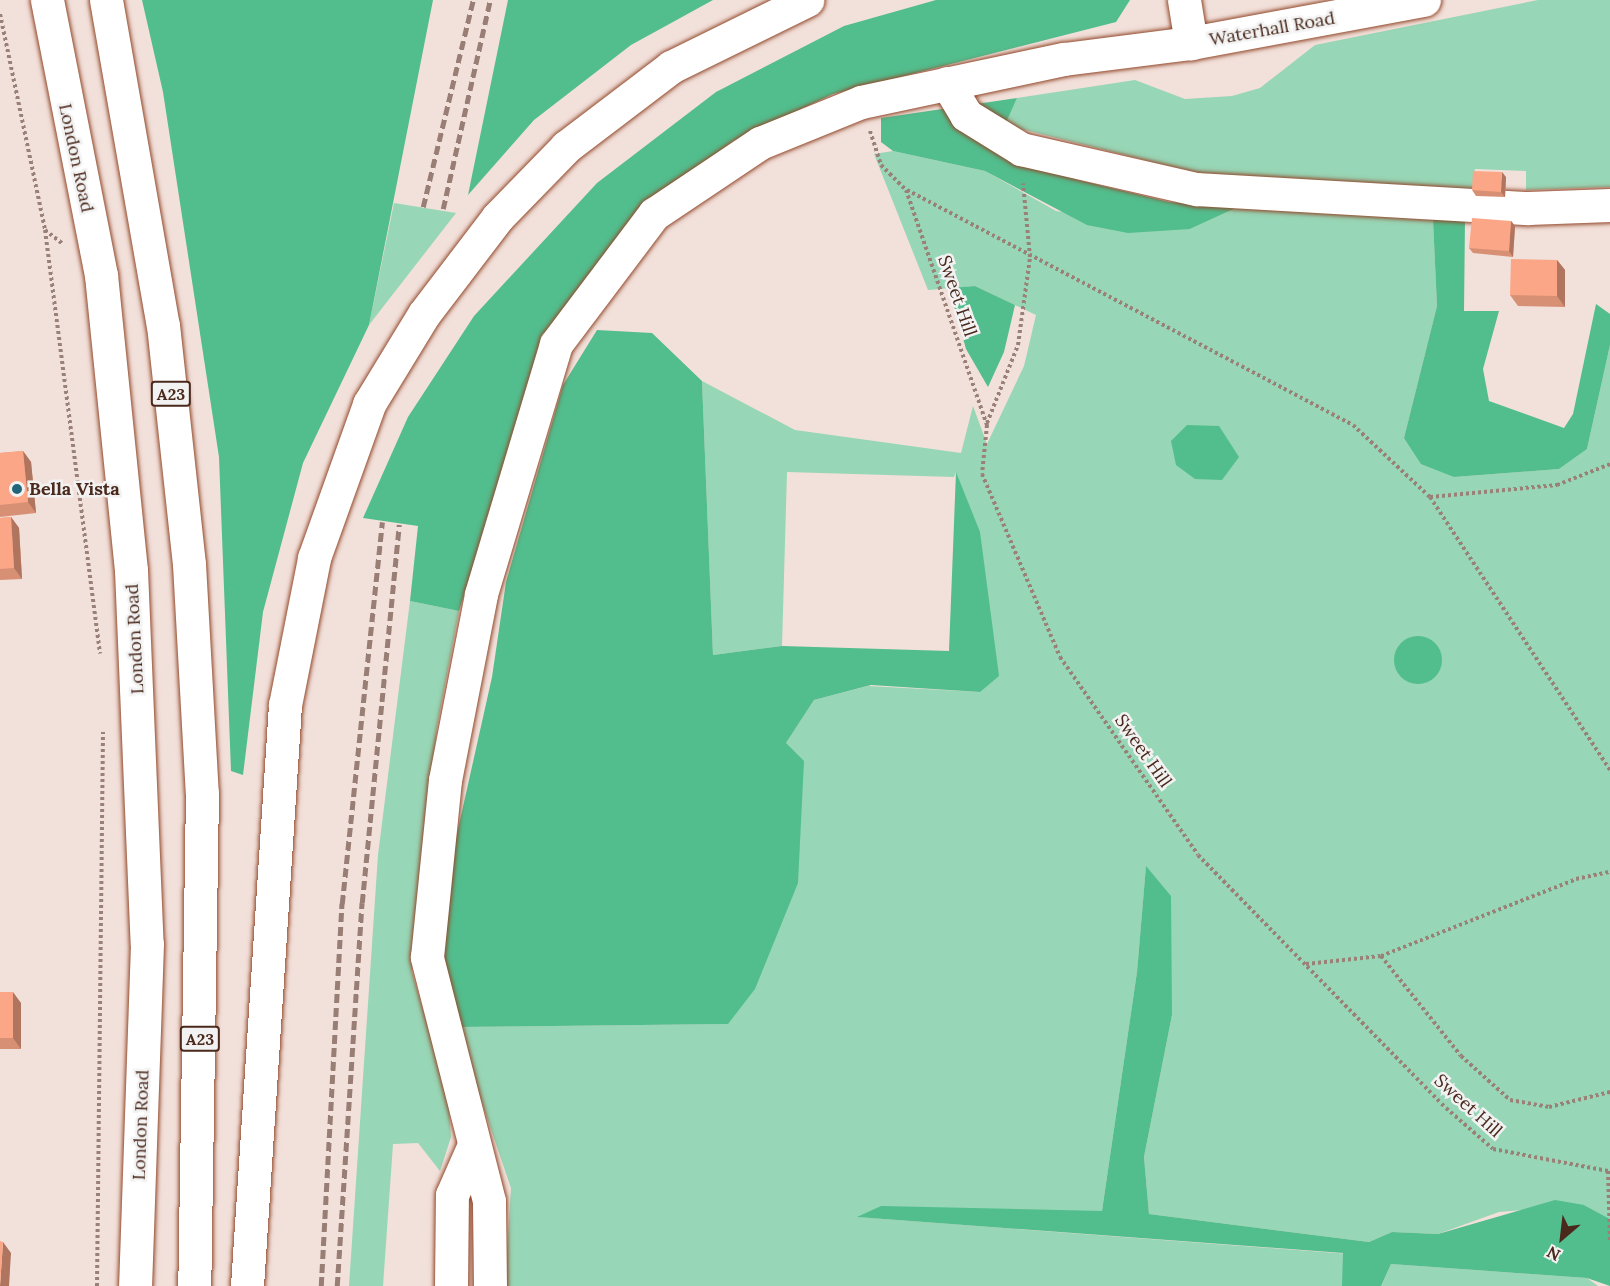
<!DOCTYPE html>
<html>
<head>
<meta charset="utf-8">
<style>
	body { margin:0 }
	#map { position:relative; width:1610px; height:1286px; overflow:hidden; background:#f2e0da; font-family:Lora,serif }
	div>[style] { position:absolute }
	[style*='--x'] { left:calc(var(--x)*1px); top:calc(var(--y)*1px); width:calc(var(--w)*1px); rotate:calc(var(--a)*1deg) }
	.green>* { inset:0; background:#97d6b6 }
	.forest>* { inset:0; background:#52bd8d }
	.round { border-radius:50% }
	.path>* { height:4px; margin-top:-2px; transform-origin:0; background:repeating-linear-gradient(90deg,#9a8177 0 3px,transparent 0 6px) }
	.roads { filter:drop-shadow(0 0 2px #92482a) drop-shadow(0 0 2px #92482a) }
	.minor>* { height:33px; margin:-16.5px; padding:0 16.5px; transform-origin:16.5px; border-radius:16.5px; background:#fff }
	.highway>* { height:33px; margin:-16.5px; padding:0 16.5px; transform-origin:16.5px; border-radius:16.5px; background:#fff }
	.rail>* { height:4.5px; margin-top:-2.25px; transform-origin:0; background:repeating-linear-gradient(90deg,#987e74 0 9px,transparent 0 13.5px) }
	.wall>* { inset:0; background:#d89074 }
	.shaded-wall>* { inset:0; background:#b0755e }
	.building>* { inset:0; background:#fba787 }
	.dots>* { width:16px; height:16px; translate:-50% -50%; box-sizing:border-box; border:3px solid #f2f2f2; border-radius:50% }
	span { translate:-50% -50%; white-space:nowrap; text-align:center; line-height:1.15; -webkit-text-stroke:5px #f2f2f2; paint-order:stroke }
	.shield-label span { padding:2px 4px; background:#f2f2f2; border:2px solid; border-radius:4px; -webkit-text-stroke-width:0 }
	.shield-label { font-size:16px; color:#4a291c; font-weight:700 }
	.street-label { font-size:18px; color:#4a291c }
	.poi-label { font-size:18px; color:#4a291c; font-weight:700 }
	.left { translate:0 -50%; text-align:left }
	.north { position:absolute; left:1532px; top:1208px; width:60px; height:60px; -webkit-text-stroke:4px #f2f2f2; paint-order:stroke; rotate:208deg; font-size:16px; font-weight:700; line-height:24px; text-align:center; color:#4a291c }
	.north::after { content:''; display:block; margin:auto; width:21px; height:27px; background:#4a291c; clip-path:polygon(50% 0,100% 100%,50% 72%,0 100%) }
</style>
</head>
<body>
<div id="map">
	<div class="green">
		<i style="clip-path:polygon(1538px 0,1610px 0,1610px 187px,1526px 190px,1526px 171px,1475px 169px,1473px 190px,1209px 176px,1005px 125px,1017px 98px,1135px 80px,1185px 99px,1232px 96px,1260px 88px,1315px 45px)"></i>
		<i style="clip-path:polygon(893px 151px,985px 171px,1056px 211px,1190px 229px,1238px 207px,1433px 220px,1437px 306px,1404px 438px,1454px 477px,1559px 469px,1587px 449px,1610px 345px,1610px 1219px,1584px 1205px,1499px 1212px,1438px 1234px,1392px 1232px,1369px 1242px,1149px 1214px,1144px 1157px,1172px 1015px,1146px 867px,1137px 972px,1102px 1211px,858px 1217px,1363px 1255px,1361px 1286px,505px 1286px,511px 1188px,456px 1027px,728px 1024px,786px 743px,814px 700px,868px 686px,980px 692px,956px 472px,954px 477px,787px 472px,782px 646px,713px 655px,702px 381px,795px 430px,961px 453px,973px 406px,987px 444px,1024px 366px,1036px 315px,975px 286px,928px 290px,874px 154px)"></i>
		<i style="clip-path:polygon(394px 203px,456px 213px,369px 325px)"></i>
		<i style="clip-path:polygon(410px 601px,459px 611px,437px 727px,412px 972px,448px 1096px,451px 1137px,440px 1171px,418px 1143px,393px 1144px,383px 1286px,349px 1286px,378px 855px)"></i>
		<i style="clip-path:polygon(1391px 1264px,1587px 1278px,1598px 1286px,1381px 1286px)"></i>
	</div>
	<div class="forest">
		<i style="clip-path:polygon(142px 0,433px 0,369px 325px,303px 463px,263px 612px,243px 775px,231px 771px,219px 457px,163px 92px)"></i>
		<i style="clip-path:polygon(508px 0,713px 0,631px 45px,534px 120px,468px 195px)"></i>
		<i style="clip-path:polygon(936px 0,1130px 0,1116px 22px,833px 94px,733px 141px,646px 208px,546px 341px,459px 611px,410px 601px,418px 526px,363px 518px,408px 417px,474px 316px,597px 183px,716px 92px,844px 26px)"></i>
		<i style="clip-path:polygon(1017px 98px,995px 148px,1078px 180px,1169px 202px,1238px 207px,1190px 229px,1128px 233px,1087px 225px,985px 171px,893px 151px,881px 142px,881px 118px)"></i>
		<i style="clip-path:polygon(1433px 220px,1465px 220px,1464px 311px,1499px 311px,1483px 369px,1489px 401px,1564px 428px,1573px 414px,1596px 304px,1610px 314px,1610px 345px,1587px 449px,1559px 469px,1454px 477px,1421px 464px,1404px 438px,1437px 306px)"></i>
		<i style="clip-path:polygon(975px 286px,1015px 305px,1004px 352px,988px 387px,966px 349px,949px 288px)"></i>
		<i style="clip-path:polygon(597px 330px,652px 333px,702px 381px,713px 655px,782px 646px,949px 651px,956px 472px,980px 532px,999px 676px,980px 692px,871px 685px,814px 700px,786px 743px,804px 761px,798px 883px,755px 989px,728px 1024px,456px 1027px,441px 953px,446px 883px,492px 677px,506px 582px,563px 385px)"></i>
		<i style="clip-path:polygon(1187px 425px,1219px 426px,1239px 457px,1222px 480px,1195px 479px,1176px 465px,1171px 441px)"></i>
		<i class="round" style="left:1394px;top:636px;width:48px;height:48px"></i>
		<i style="clip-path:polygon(1146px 866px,1171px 896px,1172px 1015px,1144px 1157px,1149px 1214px,1369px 1242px,1392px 1232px,1438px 1234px,1555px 1200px,1584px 1205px,1610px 1219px,1610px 1286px,1587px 1278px,1391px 1264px,1381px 1286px,1342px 1286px,1343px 1253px,857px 1217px,881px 1206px,1102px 1211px,1137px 972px)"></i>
	</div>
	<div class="path">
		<i style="--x:0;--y:14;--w:221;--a:78.2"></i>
		<i style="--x:45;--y:230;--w:427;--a:82.6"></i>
		<i style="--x:870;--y:131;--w:36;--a:72"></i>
		<i style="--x:881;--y:165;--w:35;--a:45"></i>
		<i style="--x:906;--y:190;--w:249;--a:71"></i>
		<i style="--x:987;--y:425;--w:49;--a:95.8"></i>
		<i style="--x:982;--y:474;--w:199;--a:66.9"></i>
		<i style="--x:1060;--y:657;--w:241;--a:55.1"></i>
		<i style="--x:1198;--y:855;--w:354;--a:45.6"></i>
		<i style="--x:1446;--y:1108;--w:62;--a:41.1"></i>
		<i style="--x:1493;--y:1149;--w:117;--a:10.8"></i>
		<i style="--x:1608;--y:1171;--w:72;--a:88.4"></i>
		<i style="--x:907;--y:190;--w:504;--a:27.79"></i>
		<i style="--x:1353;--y:425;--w:105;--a:43.1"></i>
		<i style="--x:1430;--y:497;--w:327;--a:56.6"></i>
		<i style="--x:45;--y:230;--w:23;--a:38"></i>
		<i style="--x:987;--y:423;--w:84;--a:-68.3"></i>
		<i style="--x:1018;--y:345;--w:89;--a:-82.2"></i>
		<i style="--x:1030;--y:257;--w:74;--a:-95.4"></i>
		<i style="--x:1430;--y:497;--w:128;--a:-5.4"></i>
		<i style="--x:1557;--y:485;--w:57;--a:-21.6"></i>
		<i style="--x:1381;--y:956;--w:128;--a:51.3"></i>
		<i style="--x:1461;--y:1056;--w:66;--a:41.9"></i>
		<i style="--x:1510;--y:1100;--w:40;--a:10"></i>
		<i style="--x:1549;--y:1107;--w:63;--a:-13.8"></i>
		<i style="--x:1306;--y:964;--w:75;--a:-6.1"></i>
		<i style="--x:1381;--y:956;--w:210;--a:-21.5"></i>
		<i style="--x:1576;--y:879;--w:35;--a:-12"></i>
		<i style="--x:97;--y:1286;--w:554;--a:-89.38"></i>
	</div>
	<div class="roads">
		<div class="minor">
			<i style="--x:1184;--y:0;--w:44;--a:80.8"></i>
			<i style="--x:947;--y:83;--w:37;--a:59"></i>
			<i style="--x:966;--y:115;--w:65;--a:31.7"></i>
			<i style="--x:1021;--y:149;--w:180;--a:12.9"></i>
			<i style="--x:1196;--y:189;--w:333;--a:3.3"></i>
			<i style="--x:1528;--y:208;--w:82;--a:-2.1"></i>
			<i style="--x:451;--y:1286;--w:91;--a:-89.4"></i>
			<i style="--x:452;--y:1195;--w:55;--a:-66.3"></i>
			<i style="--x:490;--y:1286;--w:85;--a:-90.7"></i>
			<i style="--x:489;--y:1201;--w:252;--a:-104.3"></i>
			<i style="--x:427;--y:957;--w:178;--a:-84.2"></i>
			<i style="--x:445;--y:780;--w:189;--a:-79"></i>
			<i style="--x:481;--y:594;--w:261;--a:-73.3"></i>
			<i style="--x:556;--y:344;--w:163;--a:-53"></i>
			<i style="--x:654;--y:214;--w:128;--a:-33.8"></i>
			<i style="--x:760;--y:143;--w:109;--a:-22.1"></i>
			<i style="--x:861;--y:102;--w:208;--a:-12"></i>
			<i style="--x:1064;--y:59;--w:128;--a:-7.2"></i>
			<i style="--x:1191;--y:43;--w:237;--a:-10.5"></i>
		</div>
		<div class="highway">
			<i style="--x:47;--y:0;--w:280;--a:78.9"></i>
			<i style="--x:101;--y:275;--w:297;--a:84.2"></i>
			<i style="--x:131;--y:570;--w:374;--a:87.6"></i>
			<i style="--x:147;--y:944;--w:342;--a:92"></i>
			<i style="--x:106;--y:0;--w:330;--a:80.1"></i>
			<i style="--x:163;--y:325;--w:240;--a:83.8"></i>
			<i style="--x:189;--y:564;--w:229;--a:86.8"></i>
			<i style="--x:202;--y:793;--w:493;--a:90.9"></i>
			<i style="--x:247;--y:1286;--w:582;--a:-86.26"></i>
			<i style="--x:285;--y:705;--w:150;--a:-78.8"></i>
			<i style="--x:314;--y:558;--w:164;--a:-70.3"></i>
			<i style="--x:369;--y:404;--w:105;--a:-58.6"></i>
			<i style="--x:424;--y:314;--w:122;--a:-52.7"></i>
			<i style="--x:498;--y:217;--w:98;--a:-45.8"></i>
			<i style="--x:566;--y:147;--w:132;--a:-37.3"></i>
			<i style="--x:671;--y:67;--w:152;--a:-26.2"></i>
		</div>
	</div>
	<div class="rail">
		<i style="--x:423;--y:207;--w:213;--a:-76.4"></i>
		<i style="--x:443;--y:209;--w:214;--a:-77.3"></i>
		<i style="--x:321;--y:1286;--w:383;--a:-86.9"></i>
		<i style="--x:342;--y:904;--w:384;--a:-84"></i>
		<i style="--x:337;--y:1286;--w:384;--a:-86.3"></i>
		<i style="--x:362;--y:903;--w:380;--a:-84.4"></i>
	</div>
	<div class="wall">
		<i style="clip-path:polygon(1506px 177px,1505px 197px,1476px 196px,1472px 190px)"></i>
		<i style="clip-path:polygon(1511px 221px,1515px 226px,1513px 257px,1473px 253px,1469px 248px)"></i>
		<i style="clip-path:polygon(1557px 260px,1565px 270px,1565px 307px,1518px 306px,1510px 295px)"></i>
		<i style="clip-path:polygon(23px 451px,31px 462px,36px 513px,0 517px,0 453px)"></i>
		<i style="clip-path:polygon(11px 517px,19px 528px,22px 579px,0 580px,0 518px)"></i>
		<i style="clip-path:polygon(0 992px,21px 1003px,21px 1049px,0 1049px)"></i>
	</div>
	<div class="shaded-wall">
		<i style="clip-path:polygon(1502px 172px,1506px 177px,1505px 197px,1501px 192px)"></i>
		<i style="clip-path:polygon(1511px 221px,1515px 226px,1513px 257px,1509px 251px)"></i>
		<i style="clip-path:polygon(1557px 260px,1565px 270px,1565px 307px,1557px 296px)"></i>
		<i style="clip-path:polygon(23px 451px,31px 462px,36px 513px,28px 502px)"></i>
		<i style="clip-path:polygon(11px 517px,19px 528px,22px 579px,14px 568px)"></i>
		<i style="clip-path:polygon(13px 992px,21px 1003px,21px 1049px,13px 1038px)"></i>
		<i style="clip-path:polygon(3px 1242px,11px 1253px,9px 1286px,0 1286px)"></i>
	</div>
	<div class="building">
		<i style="clip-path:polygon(1473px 171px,1502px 172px,1501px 192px,1472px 190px)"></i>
		<i style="clip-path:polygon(1472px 218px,1511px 221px,1509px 251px,1469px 248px)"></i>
		<i style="clip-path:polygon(1511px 259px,1557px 260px,1557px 296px,1510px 295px)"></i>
		<i style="clip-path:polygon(23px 451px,28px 502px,0 505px,0 453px)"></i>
		<i style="clip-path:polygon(11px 517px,14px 568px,0 569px,0 518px)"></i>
		<i style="clip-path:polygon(0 992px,13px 992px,13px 1038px,0 1038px)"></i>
		<i style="clip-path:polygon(0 1241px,3px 1242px,0 1286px)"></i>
	</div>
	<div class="dots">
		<i style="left:17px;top:489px;background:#226478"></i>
	</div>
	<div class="shield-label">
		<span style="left:171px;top:394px">A23</span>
		<span style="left:200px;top:1039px">A23</span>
	</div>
	<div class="street-label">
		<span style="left:1272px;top:29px;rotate:-10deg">Waterhall Road</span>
		<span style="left:76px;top:158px;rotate:78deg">London Road</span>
		<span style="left:957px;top:296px;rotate:71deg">Sweet Hill</span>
		<span style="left:135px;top:639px;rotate:-93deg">London Road</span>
		<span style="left:1143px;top:751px;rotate:55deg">Sweet Hill</span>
		<span style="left:1468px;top:1106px;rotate:42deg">Sweet Hill</span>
		<span style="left:141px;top:1125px;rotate:-88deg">London Road</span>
	</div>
	<div class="poi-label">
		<span class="left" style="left:29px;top:489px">Bella Vista</span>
	</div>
	<div class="north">N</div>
</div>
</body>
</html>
